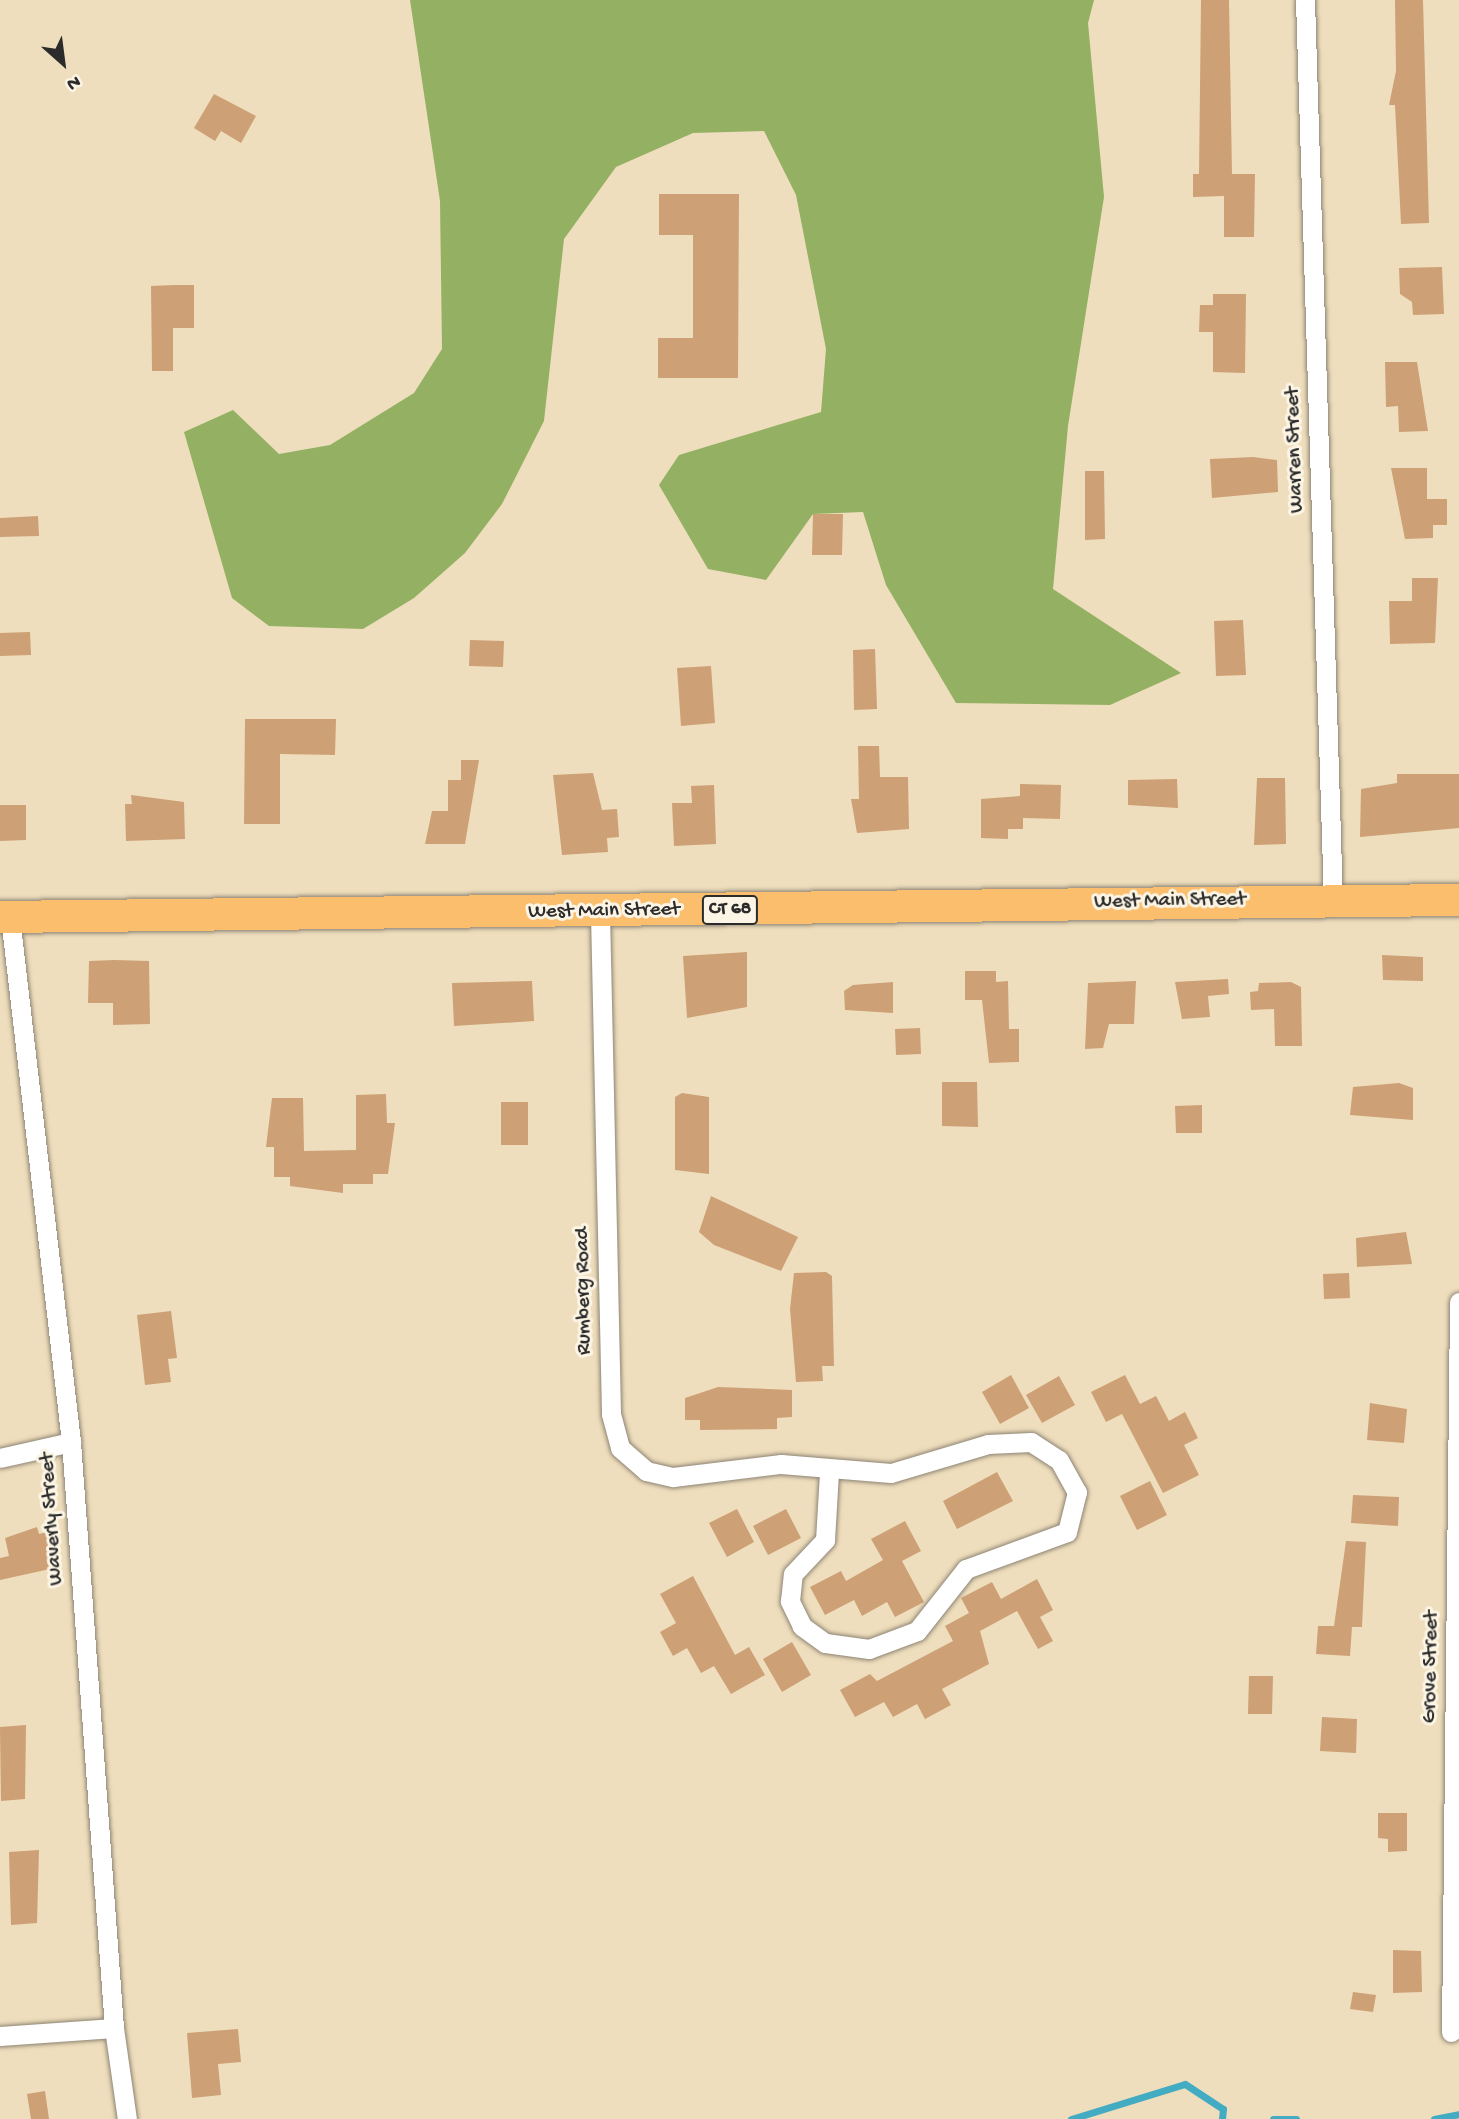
<!DOCTYPE html>
<html>
<head>
<meta charset="utf-8">
<style>
	body { margin:0 }
	#map { position:relative; width:1459px; height:2119px; overflow:hidden; background:#efdebd; font-family:"Gochi Hand",sans-serif }
	div>[style] { position:absolute }
	[style*='--x'] { left:calc(var(--x)*1px); top:calc(var(--y)*1px); width:calc(var(--w)*1px); rotate:calc(var(--a)*1deg) }
	.forest>* { inset:0; background:#94b062 }
	.stream>* { height:7px; margin:-3.5px; padding:0 3.5px; transform-origin:3.5px; border-radius:3.5px; background:#43acc2 }
	.building>* { inset:0; background:#cda076 }
	.roads { filter:drop-shadow(0 0 2px #8d8474) drop-shadow(0 0 2px #8d8474) }
	.minor>* { height:19px; margin:-9.5px; padding:0 9.5px; transform-origin:9.5px; border-radius:9.5px; background:#fff }
	.primary>* { height:32px; margin:-16px; padding:0 16px; transform-origin:16px; border-radius:16px; background:#fabe6d }
	span { translate:-50% -50%; white-space:nowrap; text-align:center; line-height:1.15; -webkit-text-stroke:6px #fcf5e5; paint-order:stroke }
	.shield-label span { padding:2px 5px; background:#fcf5e5; border:2px solid; border-radius:5px; -webkit-text-stroke-width:0 }
	.shield-label { font-size:19px; color:#2b2b2b; font-weight:700 }
	.street-label { font-size:21px; color:#2b2b2b }
	.north { position:absolute; left:28px; top:28px; width:70px; height:70px; -webkit-text-stroke:5px #fcf5e5; paint-order:stroke; rotate:152deg; font-size:19px; font-weight:700; line-height:28px; text-align:center; color:#2b2b2b }
	.north::after { content:''; display:block; margin:auto; width:24px; height:32px; background:#2b2b2b; clip-path:polygon(50% 0,100% 100%,50% 72%,0 100%) }
</style>
</head>
<body>
<div id="map">
	<div class="forest">
		<i style="clip-path:polygon(410px 0,1094px 0,1088px 23px,1104px 197px,1068px 426px,1053px 589px,1181px 673px,1110px 705px,956px 703px,886px 585px,863px 512px,813px 514px,766px 580px,708px 569px,659px 485px,679px 455px,821px 412px,826px 349px,796px 195px,764px 131px,693px 133px,616px 167px,564px 239px,544px 421px,502px 504px,465px 553px,414px 598px,363px 629px,269px 626px,232px 598px,184px 432px,233px 410px,279px 454px,330px 445px,414px 393px,442px 349px,440px 201px)"></i>
	</div>
	<div class="stream">
		<i style="--x:1071;--y:2119;--w:119;--a:-17.1"></i>
		<i style="--x:1185;--y:2084;--w:45;--a:33.3"></i>
		<i style="--x:1223;--y:2109;--w:10;--a:96"></i>
		<i style="--x:1273;--y:2119;--w:23;--a:0"></i>
		<i style="--x:1434;--y:2119;--w:25;--a:-11"></i>
	</div>
	<div class="building">
		<i style="clip-path:polygon(1201px 0,1229px 0,1232px 174px,1255px 174px,1254px 237px,1224px 237px,1224px 196px,1193px 197px,1193px 174px,1199px 174px)"></i>
		<i style="clip-path:polygon(1395px 0,1423px 0,1429px 223px,1401px 224px,1395px 105px,1389px 105px,1396px 71px)"></i>
		<i style="clip-path:polygon(214px 94px,256px 116px,241px 143px,221px 131px,215px 141px,194px 128px)"></i>
		<i style="clip-path:polygon(659px 194px,739px 194px,738px 378px,658px 378px,658px 338px,693px 338px,693px 235px,659px 235px)"></i>
		<i style="clip-path:polygon(1442px 267px,1444px 314px,1413px 315px,1412px 302px,1400px 294px,1399px 268px)"></i>
		<i style="clip-path:polygon(174px 285px,194px 285px,194px 328px,173px 328px,173px 371px,152px 371px,151px 286px)"></i>
		<i style="clip-path:polygon(1213px 294px,1246px 294px,1245px 373px,1213px 372px,1213px 332px,1199px 332px,1200px 305px,1213px 305px)"></i>
		<i style="clip-path:polygon(1385px 362px,1417px 362px,1428px 431px,1399px 432px,1398px 406px,1386px 407px)"></i>
		<i style="clip-path:polygon(1253px 457px,1277px 460px,1278px 492px,1212px 498px,1210px 459px)"></i>
		<i style="clip-path:polygon(1391px 468px,1427px 468px,1427px 499px,1447px 499px,1447px 525px,1433px 525px,1433px 538px,1405px 539px)"></i>
		<i style="clip-path:polygon(1085px 471px,1104px 471px,1105px 539px,1085px 540px)"></i>
		<i style="clip-path:polygon(813px 514px,843px 514px,842px 555px,812px 555px)"></i>
		<i style="clip-path:polygon(38px 516px,39px 536px,0 537px,0 518px)"></i>
		<i style="clip-path:polygon(1412px 578px,1438px 578px,1435px 643px,1390px 644px,1389px 601px,1412px 601px)"></i>
		<i style="clip-path:polygon(1243px 620px,1246px 675px,1216px 676px,1214px 621px)"></i>
		<i style="clip-path:polygon(30px 632px,31px 655px,0 656px,0 633px)"></i>
		<i style="clip-path:polygon(470px 640px,504px 641px,503px 667px,469px 666px)"></i>
		<i style="clip-path:polygon(875px 649px,877px 709px,854px 710px,853px 650px)"></i>
		<i style="clip-path:polygon(711px 666px,715px 723px,681px 726px,677px 668px)"></i>
		<i style="clip-path:polygon(245px 719px,336px 719px,335px 755px,280px 754px,280px 824px,244px 824px)"></i>
		<i style="clip-path:polygon(858px 746px,879px 746px,880px 777px,908px 777px,909px 829px,857px 833px,851px 799px,859px 799px)"></i>
		<i style="clip-path:polygon(461px 760px,479px 760px,465px 844px,425px 844px,432px 811px,448px 811px,448px 780px,461px 780px)"></i>
		<i style="clip-path:polygon(593px 773px,602px 810px,617px 809px,619px 837px,607px 838px,608px 852px,562px 855px,553px 775px)"></i>
		<i style="clip-path:polygon(1397px 774px,1459px 774px,1459px 828px,1360px 837px,1361px 789px,1397px 783px)"></i>
		<i style="clip-path:polygon(1257px 778px,1285px 778px,1286px 844px,1254px 845px)"></i>
		<i style="clip-path:polygon(1177px 779px,1178px 808px,1128px 805px,1128px 780px)"></i>
		<i style="clip-path:polygon(1020px 784px,1061px 785px,1060px 819px,1023px 818px,1023px 829px,1008px 829px,1008px 839px,981px 838px,981px 799px,1020px 796px)"></i>
		<i style="clip-path:polygon(714px 785px,716px 844px,674px 846px,672px 803px,692px 803px,691px 786px)"></i>
		<i style="clip-path:polygon(131px 795px,184px 802px,185px 839px,126px 841px,125px 804px,132px 804px)"></i>
		<i style="clip-path:polygon(0 805px,26px 805px,26px 840px,0 841px)"></i>
		<i style="clip-path:polygon(747px 952px,747px 1007px,687px 1018px,683px 956px)"></i>
		<i style="clip-path:polygon(1382px 955px,1423px 957px,1423px 981px,1383px 980px)"></i>
		<i style="clip-path:polygon(114px 960px,149px 961px,150px 1024px,113px 1025px,113px 1003px,88px 1003px,89px 961px)"></i>
		<i style="clip-path:polygon(965px 971px,996px 971px,996px 982px,1008px 981px,1009px 1029px,1019px 1029px,1019px 1062px,989px 1063px,982px 1000px,965px 1000px)"></i>
		<i style="clip-path:polygon(1228px 979px,1229px 994px,1208px 996px,1210px 1017px,1182px 1019px,1175px 982px)"></i>
		<i style="clip-path:polygon(532px 981px,534px 1021px,454px 1026px,452px 983px)"></i>
		<i style="clip-path:polygon(1136px 981px,1134px 1024px,1109px 1024px,1103px 1048px,1085px 1049px,1088px 983px)"></i>
		<i style="clip-path:polygon(893px 982px,893px 1013px,845px 1010px,844px 991px,853px 985px)"></i>
		<i style="clip-path:polygon(1291px 982px,1301px 987px,1302px 1046px,1275px 1046px,1274px 1009px,1251px 1010px,1250px 992px,1258px 991px,1259px 983px)"></i>
		<i style="clip-path:polygon(920px 1028px,921px 1054px,896px 1055px,895px 1029px)"></i>
		<i style="clip-path:polygon(942px 1082px,977px 1082px,978px 1127px,942px 1126px)"></i>
		<i style="clip-path:polygon(1399px 1083px,1413px 1088px,1413px 1120px,1350px 1115px,1353px 1087px)"></i>
		<i style="clip-path:polygon(682px 1093px,709px 1097px,709px 1174px,675px 1170px,675px 1097px)"></i>
		<i style="clip-path:polygon(386px 1094px,387px 1123px,395px 1123px,388px 1174px,373px 1174px,373px 1184px,343px 1184px,343px 1193px,290px 1186px,290px 1177px,274px 1177px,274px 1147px,266px 1147px,272px 1098px,303px 1098px,304px 1151px,356px 1150px,356px 1095px)"></i>
		<i style="clip-path:polygon(501px 1102px,528px 1102px,528px 1145px,501px 1145px)"></i>
		<i style="clip-path:polygon(1202px 1105px,1202px 1133px,1176px 1133px,1175px 1106px)"></i>
		<i style="clip-path:polygon(711px 1196px,798px 1237px,781px 1271px,714px 1245px,699px 1232px)"></i>
		<i style="clip-path:polygon(1406px 1232px,1412px 1264px,1357px 1267px,1356px 1238px)"></i>
		<i style="clip-path:polygon(826px 1272px,832px 1276px,834px 1366px,822px 1366px,823px 1381px,796px 1382px,790px 1309px,794px 1273px)"></i>
		<i style="clip-path:polygon(1349px 1273px,1350px 1298px,1324px 1299px,1323px 1274px)"></i>
		<i style="clip-path:polygon(171px 1311px,177px 1358px,168px 1359px,171px 1382px,145px 1385px,137px 1315px)"></i>
		<i style="clip-path:polygon(1011px 1375px,1029px 1408px,1000px 1424px,982px 1392px)"></i>
		<i style="clip-path:polygon(1125px 1375px,1140px 1404px,1156px 1396px,1169px 1421px,1185px 1412px,1198px 1438px,1184px 1445px,1199px 1475px,1163px 1493px,1122px 1414px,1106px 1422px,1091px 1392px)"></i>
		<i style="clip-path:polygon(1059px 1376px,1075px 1405px,1042px 1423px,1026px 1395px)"></i>
		<i style="clip-path:polygon(718px 1387px,792px 1390px,792px 1417px,777px 1418px,777px 1429px,700px 1430px,700px 1420px,685px 1420px,685px 1398px)"></i>
		<i style="clip-path:polygon(1370px 1403px,1407px 1409px,1404px 1443px,1367px 1440px)"></i>
		<i style="clip-path:polygon(997px 1472px,1013px 1501px,957px 1529px,943px 1501px)"></i>
		<i style="clip-path:polygon(1150px 1481px,1167px 1515px,1137px 1530px,1120px 1496px)"></i>
		<i style="clip-path:polygon(1353px 1495px,1399px 1497px,1398px 1526px,1351px 1523px)"></i>
		<i style="clip-path:polygon(737px 1509px,754px 1542px,727px 1557px,709px 1523px)"></i>
		<i style="clip-path:polygon(786px 1509px,801px 1538px,768px 1555px,753px 1526px)"></i>
		<i style="clip-path:polygon(905px 1521px,921px 1551px,902px 1561px,924px 1602px,895px 1617px,887px 1602px,862px 1616px,854px 1600px,825px 1615px,810px 1587px,841px 1571px,846px 1581px,883px 1560px,871px 1539px)"></i>
		<i style="clip-path:polygon(37px 1527px,39px 1534px,51px 1531px,59px 1567px,0 1580px,0 1558px,9px 1556px,5px 1538px)"></i>
		<i style="clip-path:polygon(1346px 1541px,1366px 1542px,1362px 1627px,1352px 1627px,1350px 1656px,1316px 1654px,1318px 1626px,1334px 1626px)"></i>
		<i style="clip-path:polygon(693px 1576px,735px 1655px,749px 1647px,765px 1675px,731px 1694px,714px 1666px,701px 1673px,687px 1648px,673px 1656px,660px 1632px,676px 1623px,660px 1594px)"></i>
		<i style="clip-path:polygon(1037px 1579px,1053px 1610px,1040px 1617px,1053px 1641px,1038px 1649px,1017px 1611px,980px 1631px,989px 1664px,942px 1689px,951px 1705px,925px 1719px,917px 1704px,893px 1717px,884px 1702px,855px 1717px,840px 1690px,870px 1674px,877px 1681px,953px 1641px,945px 1626px,969px 1613px,961px 1598px,992px 1582px,1001px 1599px)"></i>
		<i style="clip-path:polygon(792px 1642px,811px 1675px,782px 1692px,763px 1659px)"></i>
		<i style="clip-path:polygon(1249px 1676px,1273px 1676px,1272px 1714px,1248px 1714px)"></i>
		<i style="clip-path:polygon(1322px 1717px,1357px 1719px,1356px 1753px,1320px 1751px)"></i>
		<i style="clip-path:polygon(26px 1725px,25px 1799px,1px 1801px,0 1727px)"></i>
		<i style="clip-path:polygon(1378px 1813px,1407px 1813px,1407px 1851px,1388px 1852px,1388px 1839px,1378px 1838px)"></i>
		<i style="clip-path:polygon(39px 1850px,37px 1923px,11px 1925px,9px 1852px)"></i>
		<i style="clip-path:polygon(1393px 1950px,1421px 1951px,1422px 1992px,1393px 1993px)"></i>
		<i style="clip-path:polygon(1353px 1992px,1376px 1995px,1373px 2012px,1350px 2009px)"></i>
		<i style="clip-path:polygon(238px 2029px,241px 2062px,218px 2064px,221px 2095px,192px 2098px,187px 2033px)"></i>
		<i style="clip-path:polygon(45px 2091px,49px 2119px,31px 2119px,27px 2094px)"></i>
	</div>
	<div class="roads">
		<div class="minor">
			<i style="--x:1305;--y:0;--w:899;--a:88.22"></i>
			<i style="--x:600;--y:913;--w:501;--a:88.74"></i>
			<i style="--x:611;--y:1414;--w:35;--a:75"></i>
			<i style="--x:620;--y:1448;--w:35;--a:41"></i>
			<i style="--x:646;--y:1471;--w:28;--a:13"></i>
			<i style="--x:673;--y:1477;--w:109;--a:-6.9"></i>
			<i style="--x:781;--y:1464;--w:110;--a:4.7"></i>
			<i style="--x:891;--y:1473;--w:101;--a:-16.6"></i>
			<i style="--x:988;--y:1444;--w:43;--a:-2.7"></i>
			<i style="--x:1031;--y:1442;--w:33;--a:33"></i>
			<i style="--x:1059;--y:1460;--w:37;--a:61"></i>
			<i style="--x:1077;--y:1492;--w:41;--a:104"></i>
			<i style="--x:1067;--y:1532;--w:108;--a:159.9"></i>
			<i style="--x:966;--y:1569;--w:79;--a:128.3"></i>
			<i style="--x:917;--y:1631;--w:51;--a:159.4"></i>
			<i style="--x:869;--y:1649;--w:44;--a:-172.2"></i>
			<i style="--x:825;--y:1643;--w:29;--a:-144"></i>
			<i style="--x:802;--y:1626;--w:28;--a:-116"></i>
			<i style="--x:790;--y:1601;--w:27;--a:-84"></i>
			<i style="--x:793;--y:1574;--w:47;--a:-46.7"></i>
			<i style="--x:825;--y:1540;--w:68;--a:-86.6"></i>
			<i style="--x:10;--y:917;--w:529;--a:83.37"></i>
			<i style="--x:71;--y:1442;--w:588;--a:85.8"></i>
			<i style="--x:114;--y:2028;--w:92;--a:81.9"></i>
			<i style="--x:0;--y:1458;--w:73;--a:-12.7"></i>
			<i style="--x:1451;--y:2032;--w:730;--a:-89.37"></i>
			<i style="--x:0;--y:2036;--w:114;--a:-4"></i>
		</div>
		<div class="primary">
			<i style="--x:0;--y:917;--w:1459;--a:-0.67"></i>
		</div>
	</div>
	<div class="shield-label">
		<span style="left:730px;top:910px">CT 68</span>
	</div>
	<div class="street-label">
		<span style="left:1296px;top:450px;rotate:-92deg">Warren Street</span>
		<span style="left:1170px;top:902px;rotate:-1deg">West Main Street</span>
		<span style="left:604px;top:912px;rotate:-1deg">West Main Street</span>
		<span style="left:585px;top:1291px;rotate:-91deg">Rumberg Road</span>
		<span style="left:53px;top:1519px;rotate:-94deg">Waverly Street</span>
		<span style="left:1432px;top:1667px;rotate:-89deg">Grove Street</span>
	</div>
	<div class="north">N</div>
</div>
</body>
</html>
